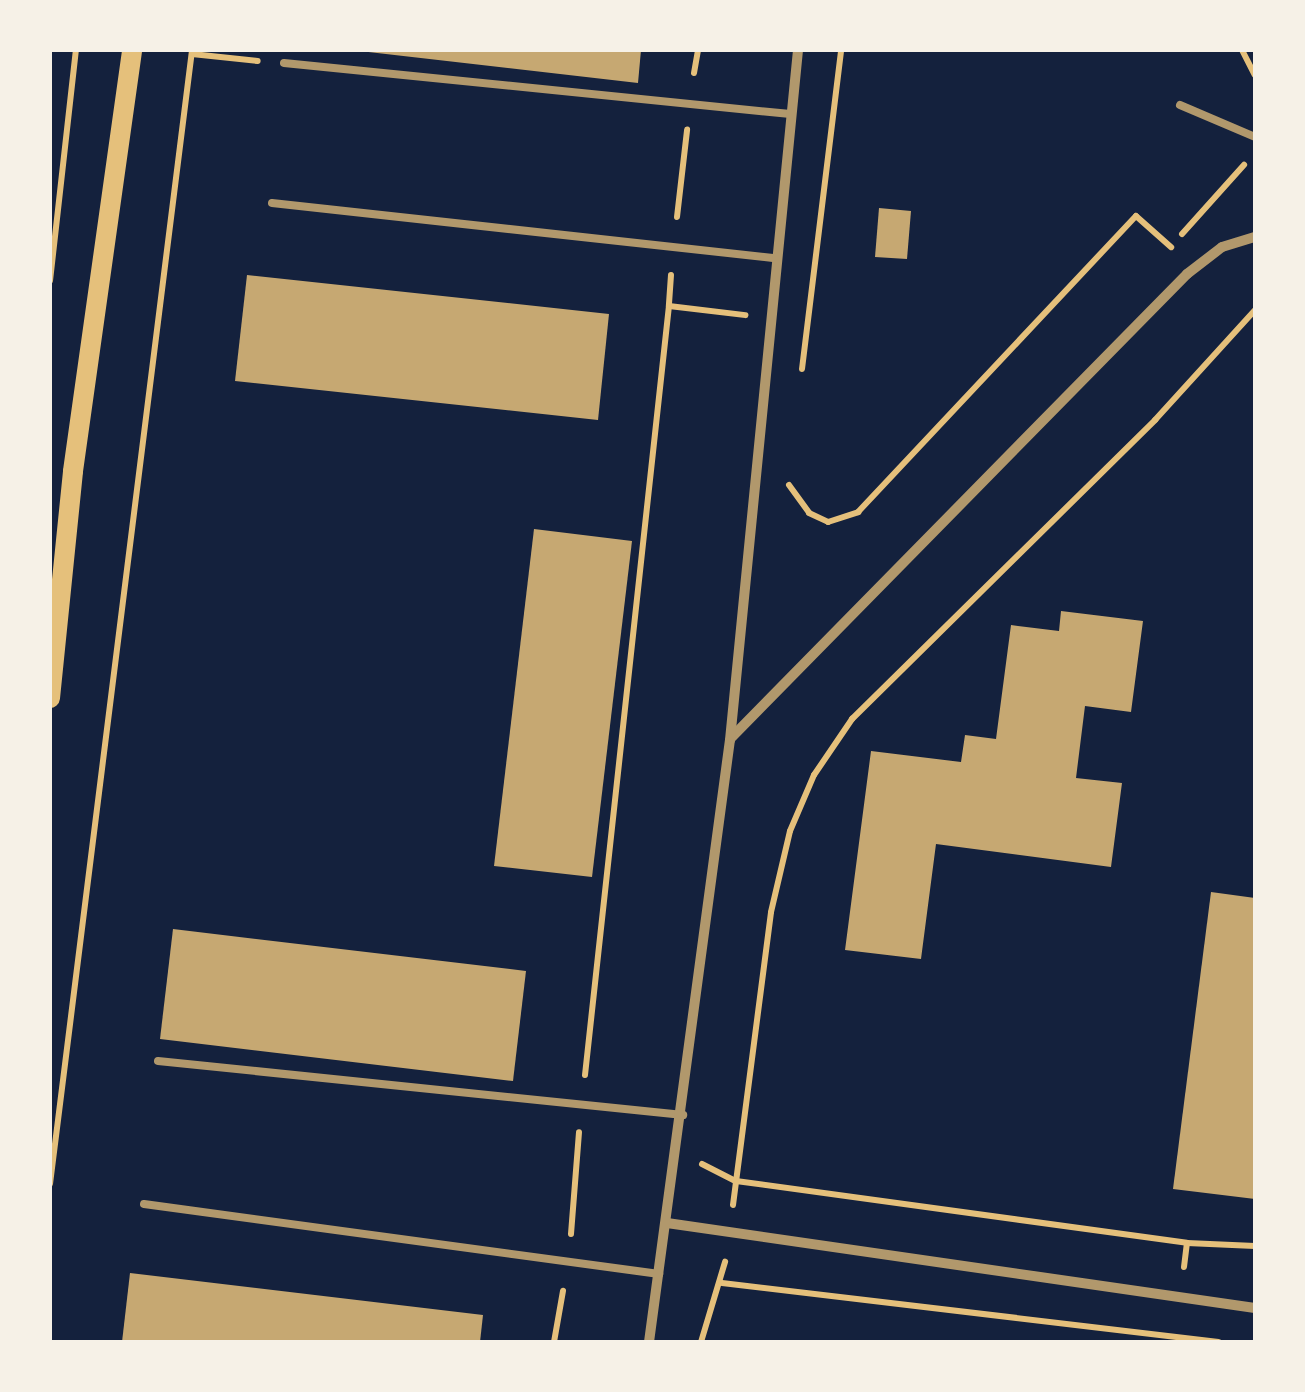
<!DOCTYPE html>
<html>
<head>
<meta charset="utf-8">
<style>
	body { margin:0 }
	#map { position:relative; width:1305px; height:1392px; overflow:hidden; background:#14213d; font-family:"Titillium Web",sans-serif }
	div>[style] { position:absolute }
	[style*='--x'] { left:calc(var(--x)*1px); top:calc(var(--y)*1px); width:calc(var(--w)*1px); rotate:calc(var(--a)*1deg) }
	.building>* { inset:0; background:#c6a872 }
	.path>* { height:6px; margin:-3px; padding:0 3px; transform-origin:3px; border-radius:3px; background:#e5c07b }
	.service>* { height:8px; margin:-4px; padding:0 4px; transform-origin:4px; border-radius:4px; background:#b1986c }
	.minor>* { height:10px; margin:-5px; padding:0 5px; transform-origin:5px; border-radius:5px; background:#b1986c }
	.secondary>* { height:20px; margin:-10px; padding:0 10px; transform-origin:10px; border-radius:10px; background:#e5c07b }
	span { translate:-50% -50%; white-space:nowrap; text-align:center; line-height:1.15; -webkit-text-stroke:8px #f6f1e7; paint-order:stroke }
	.frame { position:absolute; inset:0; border:52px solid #f6f1e7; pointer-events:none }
</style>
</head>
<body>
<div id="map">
	<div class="building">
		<i style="clip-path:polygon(351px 50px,641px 50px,638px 83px)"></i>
		<i style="clip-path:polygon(879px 208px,911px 211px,907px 259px,875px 257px)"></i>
		<i style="clip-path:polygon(247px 275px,609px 314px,598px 420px,235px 381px)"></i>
		<i style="clip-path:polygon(534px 529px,632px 541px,592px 877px,494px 866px)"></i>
		<i style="clip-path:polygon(1061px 611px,1143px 621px,1131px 712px,1085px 706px,1076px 778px,1122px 783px,1111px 867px,936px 844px,921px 959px,845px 950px,871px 751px,961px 762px,965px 735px,996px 739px,1011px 625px,1059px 631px)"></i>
		<i style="clip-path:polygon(1211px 892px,1255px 898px,1255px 1199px,1173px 1189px)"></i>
		<i style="clip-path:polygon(173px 929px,526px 971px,513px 1081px,160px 1039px)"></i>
		<i style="clip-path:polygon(130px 1273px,483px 1315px,480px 1342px,122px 1342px)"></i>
	</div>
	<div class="path">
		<i style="--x:1242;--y:50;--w:28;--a:63"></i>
		<i style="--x:192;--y:54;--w:66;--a:6.1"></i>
		<i style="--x:694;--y:73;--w:23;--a:-80"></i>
		<i style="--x:677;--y:217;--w:88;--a:-83.4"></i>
		<i style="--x:1182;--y:234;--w:93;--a:-48.1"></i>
		<i style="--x:671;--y:275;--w:31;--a:94"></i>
		<i style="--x:669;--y:306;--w:77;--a:6.8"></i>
		<i style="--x:50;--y:281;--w:232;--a:-83.6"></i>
		<i style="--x:802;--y:369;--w:321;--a:-83"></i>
		<i style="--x:789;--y:485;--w:34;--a:54"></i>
		<i style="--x:809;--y:513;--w:21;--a:25"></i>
		<i style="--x:828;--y:522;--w:32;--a:-18"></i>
		<i style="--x:858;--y:512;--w:406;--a:-46.8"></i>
		<i style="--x:1136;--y:216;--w:47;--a:41.5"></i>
		<i style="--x:585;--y:1075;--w:774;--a:-83.77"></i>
		<i style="--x:702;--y:1164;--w:38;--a:27"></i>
		<i style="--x:736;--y:1181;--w:455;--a:7.8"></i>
		<i style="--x:1187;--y:1243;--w:68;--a:2.5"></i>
		<i style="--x:50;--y:1184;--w:1143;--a:-82.86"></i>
		<i style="--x:733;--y:1205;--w:295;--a:-82.6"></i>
		<i style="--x:771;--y:912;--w:83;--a:-76.8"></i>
		<i style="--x:790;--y:831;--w:61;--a:-66.8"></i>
		<i style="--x:814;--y:775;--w:68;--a:-55.8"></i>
		<i style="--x:852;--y:719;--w:426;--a:-44.6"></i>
		<i style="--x:1155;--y:420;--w:149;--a:-47.7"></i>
		<i style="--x:571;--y:1234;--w:102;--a:-85.5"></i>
		<i style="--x:1184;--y:1267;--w:24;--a:-83"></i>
		<i style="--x:722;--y:1283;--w:500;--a:6.77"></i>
		<i style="--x:554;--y:1342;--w:52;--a:-80"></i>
		<i style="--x:701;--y:1342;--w:84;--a:-73.3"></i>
	</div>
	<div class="service">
		<i style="--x:284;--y:63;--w:509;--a:5.76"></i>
		<i style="--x:1180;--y:105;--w:82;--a:23.1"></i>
		<i style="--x:272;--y:203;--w:504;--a:6.26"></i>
		<i style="--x:158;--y:1061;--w:528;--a:5.87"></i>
		<i style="--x:144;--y:1204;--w:520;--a:7.74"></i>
	</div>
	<div class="minor">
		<i style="--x:731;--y:738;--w:651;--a:-45.5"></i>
		<i style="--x:1187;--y:274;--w:44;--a:-37.6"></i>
		<i style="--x:1222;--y:247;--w:34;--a:-17"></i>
		<i style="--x:667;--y:1223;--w:594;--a:8.23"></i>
		<i style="--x:649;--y:1342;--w:607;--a:-82.34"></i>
		<i style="--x:730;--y:740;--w:693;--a:-84.37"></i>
	</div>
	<div class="secondary">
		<i style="--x:50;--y:698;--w:228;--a:-84.2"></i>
		<i style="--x:73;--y:471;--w:425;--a:-82"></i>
	</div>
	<div class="frame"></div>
</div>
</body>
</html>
